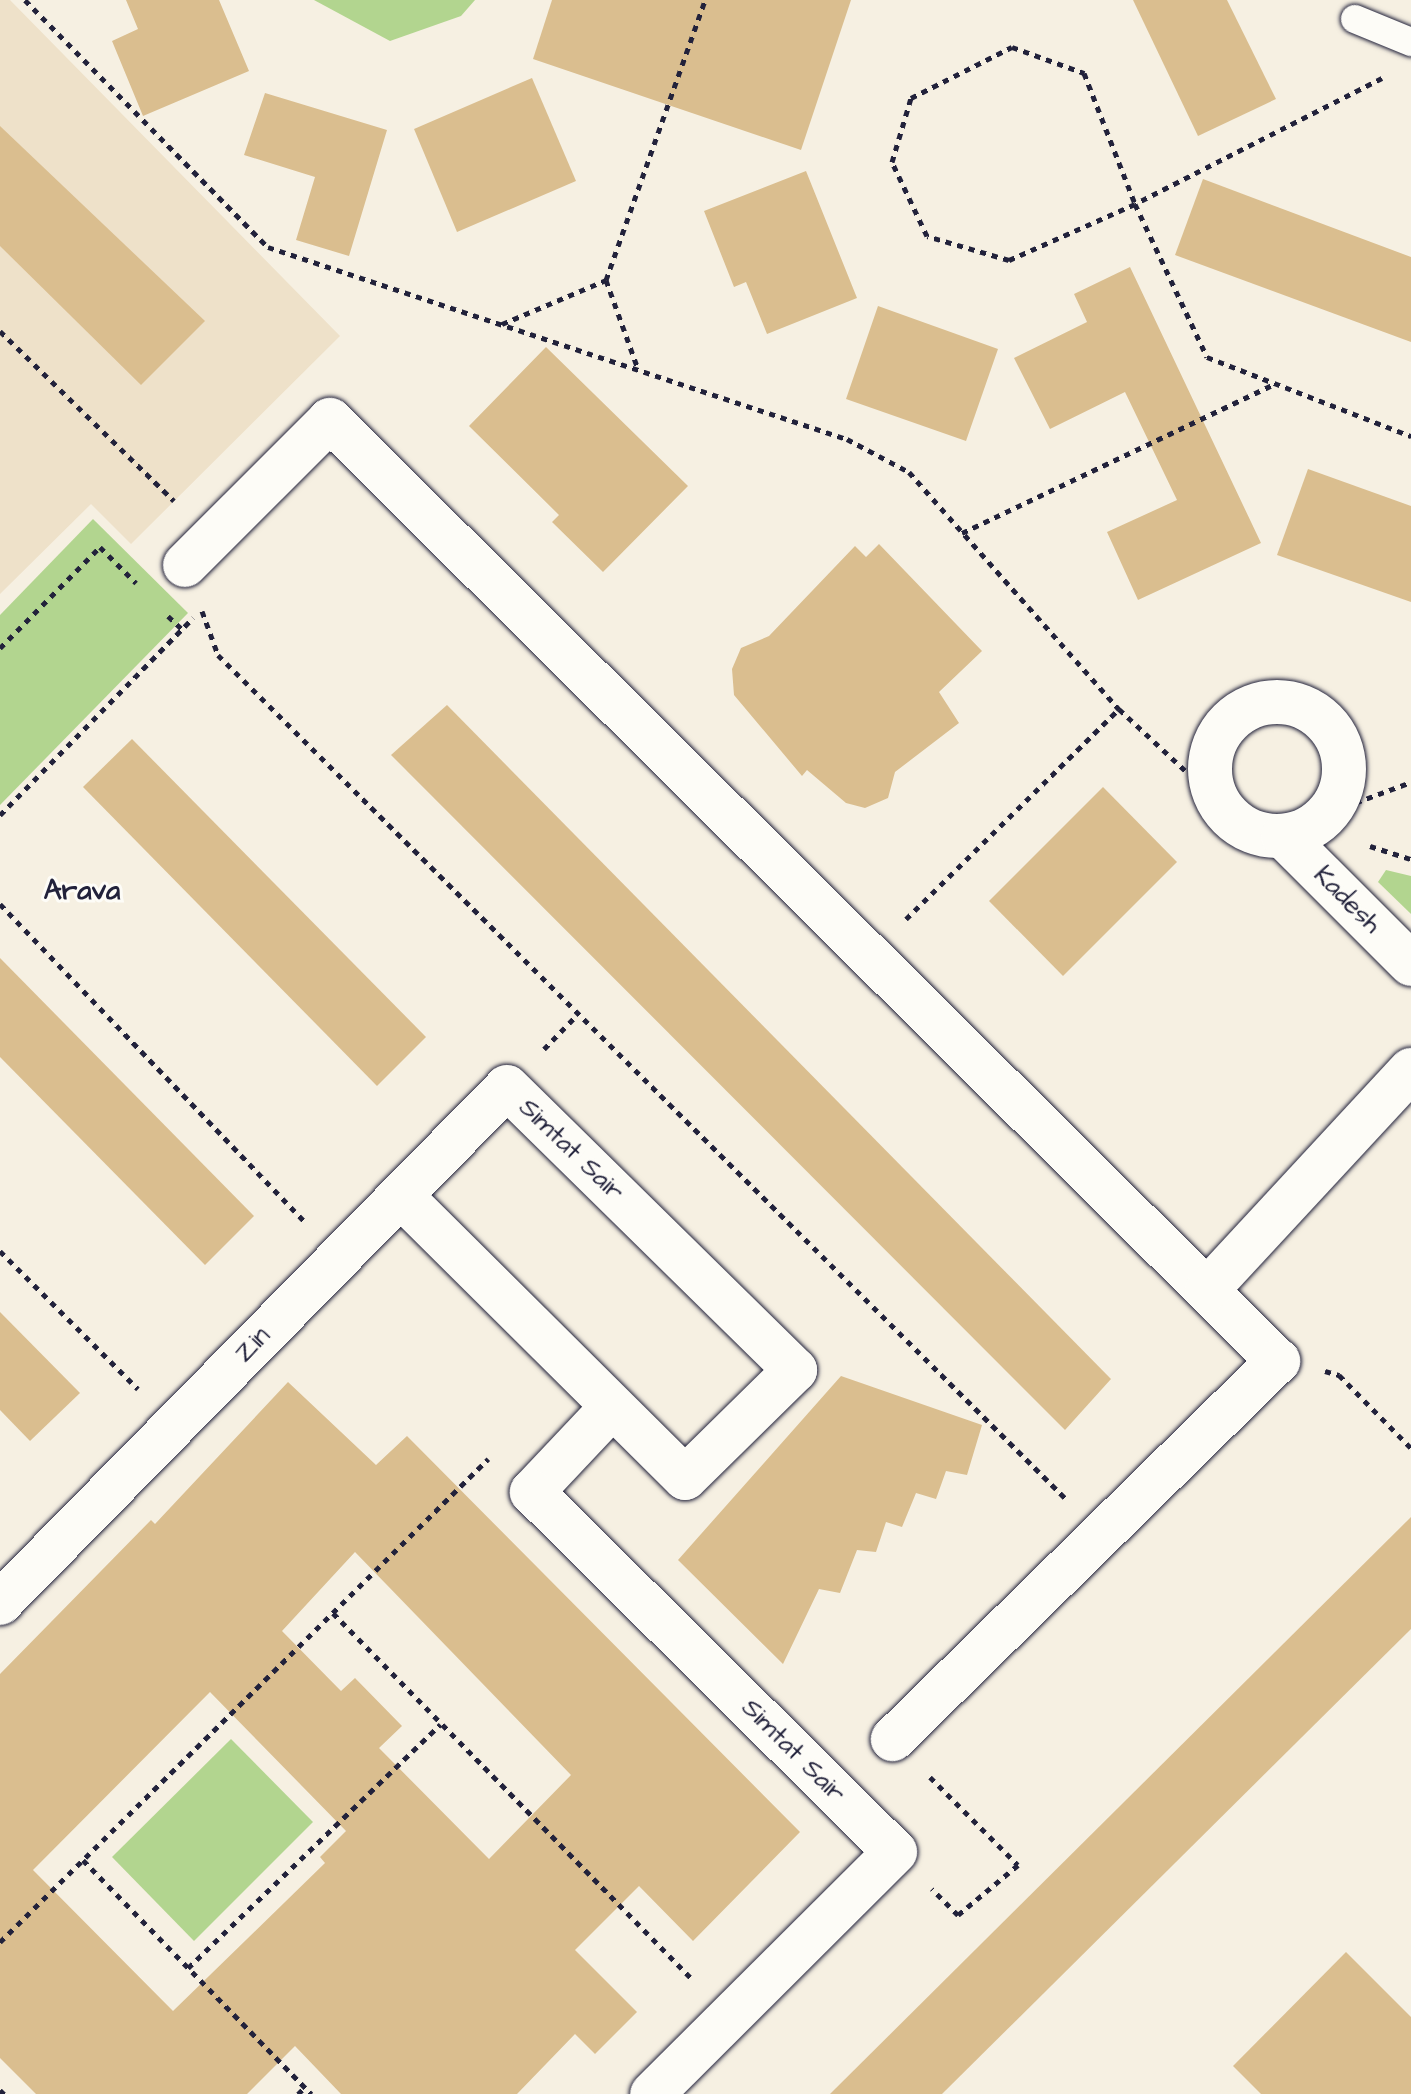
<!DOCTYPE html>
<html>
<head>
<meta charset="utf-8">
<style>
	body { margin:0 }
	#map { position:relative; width:1411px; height:2094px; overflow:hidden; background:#f6f0e2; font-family:"Architects Daughter",sans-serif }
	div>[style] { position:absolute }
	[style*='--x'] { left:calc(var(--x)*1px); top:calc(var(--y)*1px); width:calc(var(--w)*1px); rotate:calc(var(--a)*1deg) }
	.built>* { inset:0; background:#eee1c9 }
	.green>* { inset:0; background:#b2d58f }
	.building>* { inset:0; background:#dabe8f }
	.path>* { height:5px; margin-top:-2.5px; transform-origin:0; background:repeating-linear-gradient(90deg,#22223b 0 6px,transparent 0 12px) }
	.roads { filter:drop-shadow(0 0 2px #22223b) drop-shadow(0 0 2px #22223b) }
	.service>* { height:28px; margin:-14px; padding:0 14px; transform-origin:14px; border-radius:14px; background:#fdfcf7 }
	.minor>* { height:44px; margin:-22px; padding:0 22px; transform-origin:22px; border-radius:22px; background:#fdfcf7 }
	.minor>.ring { margin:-22px; padding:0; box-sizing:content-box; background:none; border:44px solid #fdfcf7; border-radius:50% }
	span { translate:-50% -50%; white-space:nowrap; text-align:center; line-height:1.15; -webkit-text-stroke:6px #fdfcf7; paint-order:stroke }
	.street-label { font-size:26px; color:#22223b }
	.neighbourhood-label { font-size:28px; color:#22223b; font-weight:700 }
</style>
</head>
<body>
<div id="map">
	<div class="built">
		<i style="clip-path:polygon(0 0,10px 0,340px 336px,131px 544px,91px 504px,0 594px)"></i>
	</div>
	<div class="green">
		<i style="clip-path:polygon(314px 0,475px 0,461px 16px,390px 41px)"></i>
		<i style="clip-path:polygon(93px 519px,188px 613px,0 805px,0 615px)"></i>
		<i style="clip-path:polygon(1386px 870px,1411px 876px,1411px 914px,1378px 882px)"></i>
		<i style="clip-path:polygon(231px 1739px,313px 1822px,194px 1941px,112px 1857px)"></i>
	</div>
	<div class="building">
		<i style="clip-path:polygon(126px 0,219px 0,249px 71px,143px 116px,112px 41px,138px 29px)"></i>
		<i style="clip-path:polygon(552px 0,851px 0,801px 150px,533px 59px)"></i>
		<i style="clip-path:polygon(1133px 0,1227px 0,1276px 99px,1198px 136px)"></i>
		<i style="clip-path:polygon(532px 78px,576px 181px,457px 232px,414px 129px)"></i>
		<i style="clip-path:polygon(265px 93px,387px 130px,349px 256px,296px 240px,315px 177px,244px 155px)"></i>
		<i style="clip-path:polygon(0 126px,205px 321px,141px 385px,0 246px)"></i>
		<i style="clip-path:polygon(806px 171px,857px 298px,767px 334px,746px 282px,734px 287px,704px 211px)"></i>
		<i style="clip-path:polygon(1203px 179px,1411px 257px,1411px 342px,1175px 255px)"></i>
		<i style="clip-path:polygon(1130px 267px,1261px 543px,1138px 600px,1107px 532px,1177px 500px,1125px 392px,1050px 429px,1014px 358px,1087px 322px,1074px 294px)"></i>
		<i style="clip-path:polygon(878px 306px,998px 349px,966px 441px,846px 399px)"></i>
		<i style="clip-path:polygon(546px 347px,688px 486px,603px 572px,552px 522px,559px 515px,469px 426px)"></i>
		<i style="clip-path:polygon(1308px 469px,1411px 506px,1411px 602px,1277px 555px)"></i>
		<i style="clip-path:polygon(879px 544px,982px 651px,939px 692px,959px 723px,895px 772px,888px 798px,865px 808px,846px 803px,807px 770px,802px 776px,734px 695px,732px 669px,741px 648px,769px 636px,855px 546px,866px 557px)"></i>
		<i style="clip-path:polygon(447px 705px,1111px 1379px,1065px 1430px,391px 755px)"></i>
		<i style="clip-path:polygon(132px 739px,426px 1037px,377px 1086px,83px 787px)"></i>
		<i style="clip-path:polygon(1103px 787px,1177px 862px,1063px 976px,989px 901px)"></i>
		<i style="clip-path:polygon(0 958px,254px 1216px,205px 1265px,0 1057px)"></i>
		<i style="clip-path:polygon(0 1312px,80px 1393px,30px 1441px,0 1410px)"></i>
		<i style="clip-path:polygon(841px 1376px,982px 1425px,967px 1475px,946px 1471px,936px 1499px,916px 1493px,902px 1527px,886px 1522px,876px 1552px,857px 1550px,840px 1593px,819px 1589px,783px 1664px,678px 1560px)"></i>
		<i style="clip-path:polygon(evenodd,288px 1382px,376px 1465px,407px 1436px,800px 1832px,693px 1941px,639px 1886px,575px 1950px,637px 2012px,595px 2054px,575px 2034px,517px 2094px,341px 2094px,295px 2046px,247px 2094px,36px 2094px,0 2058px,0 1674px,151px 1520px,155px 1524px,288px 1382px,355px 1552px,571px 1775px,489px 1859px,379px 1748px,402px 1726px,355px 1678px,341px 1691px,282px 1631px,355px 1552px,288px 1382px,210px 1692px,346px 1831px,320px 1857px,325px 1863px,173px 2011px,33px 1870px,210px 1692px)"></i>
		<i style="clip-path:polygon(1411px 1517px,1411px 1629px,942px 2094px,830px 2094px)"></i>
		<i style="clip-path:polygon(1346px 1952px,1411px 2017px,1411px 2094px,1261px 2094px,1233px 2066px)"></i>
	</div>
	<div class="path">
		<i style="--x:25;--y:0;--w:346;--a:45.5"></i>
		<i style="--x:268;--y:247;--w:610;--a:18.35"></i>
		<i style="--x:847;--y:439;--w:70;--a:28"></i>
		<i style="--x:909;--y:472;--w:317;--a:48.5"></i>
		<i style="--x:1119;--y:709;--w:135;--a:42.9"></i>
		<i style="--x:1012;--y:47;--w:77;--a:19.9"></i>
		<i style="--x:1084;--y:73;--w:141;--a:68.7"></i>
		<i style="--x:1135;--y:204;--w:138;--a:156"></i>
		<i style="--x:1009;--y:260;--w:85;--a:-163.7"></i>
		<i style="--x:927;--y:236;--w:82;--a:-115.3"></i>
		<i style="--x:892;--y:162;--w:67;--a:-73.5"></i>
		<i style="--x:911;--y:98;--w:113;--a:-26.8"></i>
		<i style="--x:1382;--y:78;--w:277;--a:153"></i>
		<i style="--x:1135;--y:204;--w:169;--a:64.8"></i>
		<i style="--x:1207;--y:357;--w:219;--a:21.2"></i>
		<i style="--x:606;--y:280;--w:95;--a:70.2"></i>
		<i style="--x:502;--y:324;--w:113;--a:-22.9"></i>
		<i style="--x:606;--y:280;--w:297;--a:-70.5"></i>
		<i style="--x:0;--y:331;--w:243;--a:44.3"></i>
		<i style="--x:962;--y:533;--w:346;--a:-25.5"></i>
		<i style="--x:202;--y:611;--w:47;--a:70"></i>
		<i style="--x:218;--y:655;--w:1195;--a:44.86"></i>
		<i style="--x:168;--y:616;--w:19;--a:43"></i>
		<i style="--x:0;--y:648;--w:142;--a:-45.3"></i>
		<i style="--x:100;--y:547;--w:51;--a:45"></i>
		<i style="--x:1333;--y:811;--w:83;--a:-20.4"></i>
		<i style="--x:0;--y:815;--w:276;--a:-45.6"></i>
		<i style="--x:1370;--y:846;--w:43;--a:17.6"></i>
		<i style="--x:0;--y:904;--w:439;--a:46.2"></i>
		<i style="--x:906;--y:919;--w:299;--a:-44.6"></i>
		<i style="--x:544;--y:1049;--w:46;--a:-45.9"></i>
		<i style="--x:0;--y:1251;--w:195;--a:45"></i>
		<i style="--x:1325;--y:1371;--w:15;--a:16"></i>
		<i style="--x:1339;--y:1375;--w:103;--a:45.4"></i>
		<i style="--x:333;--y:1613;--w:514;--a:45.55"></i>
		<i style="--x:930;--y:1777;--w:124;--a:45"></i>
		<i style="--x:1018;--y:1865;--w:78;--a:140.2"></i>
		<i style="--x:958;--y:1915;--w:37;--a:-135"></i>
		<i style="--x:83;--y:1860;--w:327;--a:45.7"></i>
		<i style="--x:0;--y:1942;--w:687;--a:-44.7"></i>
		<i style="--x:188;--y:1968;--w:351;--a:-44"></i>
		<i style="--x:0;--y:2090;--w:6;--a:45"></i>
		<i style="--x:298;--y:2094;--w:10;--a:-45"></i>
	</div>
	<div class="roads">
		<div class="service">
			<i style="--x:1355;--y:19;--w:61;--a:22.3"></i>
		</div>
		<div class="minor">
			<i style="--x:185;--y:565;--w:205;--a:-45"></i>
			<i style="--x:330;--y:420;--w:1336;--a:44.79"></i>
			<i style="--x:1278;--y:1361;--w:540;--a:135.53"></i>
			<i class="ring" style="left:1210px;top:702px;width:90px;height:90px"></i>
			<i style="--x:1283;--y:836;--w:181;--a:45"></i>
			<i style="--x:1207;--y:1290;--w:300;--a:-47.2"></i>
			<i style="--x:612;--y:1407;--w:117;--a:133.3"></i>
			<i style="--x:532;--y:1492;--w:511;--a:44.76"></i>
			<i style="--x:895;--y:1852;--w:343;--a:135.1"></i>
			<i style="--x:0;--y:1603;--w:723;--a:-45.5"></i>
			<i style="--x:507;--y:1087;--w:404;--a:44.5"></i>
			<i style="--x:795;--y:1370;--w:154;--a:135.5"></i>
			<i style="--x:685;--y:1478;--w:400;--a:-135.2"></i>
		</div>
	</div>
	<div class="street-label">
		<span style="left:1347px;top:900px;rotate:45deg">Kadesh</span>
		<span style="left:571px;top:1150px;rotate:44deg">Simtat Sair</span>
		<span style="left:253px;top:1345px;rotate:-46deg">Zin</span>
		<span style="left:793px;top:1751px;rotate:45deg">Simtat Sair</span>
	</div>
	<div class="neighbourhood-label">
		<span style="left:82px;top:891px">Arava</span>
	</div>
</div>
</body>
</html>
